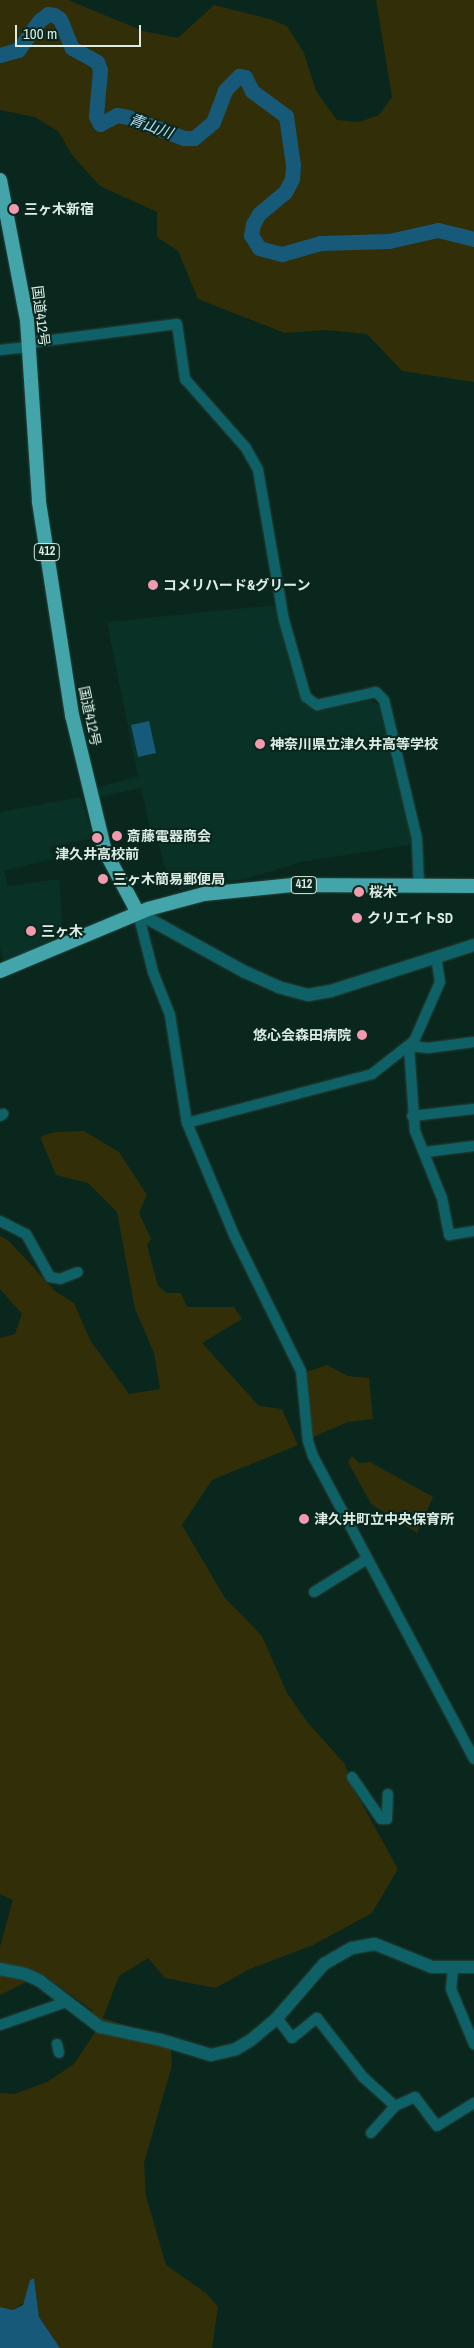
<!DOCTYPE html>
<html>
<head>
<meta charset="utf-8">
<style>
	body { margin:0 }
	#map { position:relative; width:474px; height:2348px; overflow:hidden; background:#0a271e; font-family:"Archivo Narrow","Noto Sans JP",sans-serif }
	div>[style] { position:absolute }
	[style*='--x'] { left:calc(var(--x)*1px); top:calc(var(--y)*1px); width:calc(var(--w)*1px); rotate:calc(var(--a)*1deg) }
	.built>* { inset:0; background:#093125 }
	.green>* { inset:0; background:#322e08 }
	.water>* { inset:0; background:#175978 }
	.river>* { height:15px; margin:-7.5px; padding:0 7.5px; transform-origin:7.5px; border-radius:7.5px; background:#175978 }
	.roads { filter:drop-shadow(0 0 1px #28433a) drop-shadow(0 0 1px #28433a) }
	.minor>* { height:10px; margin:-5px; padding:0 5px; transform-origin:5px; border-radius:5px; background:#0d6167 }
	.tertiary>* { height:12px; margin:-6px; padding:0 6px; transform-origin:6px; border-radius:6px; background:#0d6167 }
	.trunk>* { height:14px; margin:-7px; padding:0 7px; transform-origin:7px; border-radius:7px; background:#43a4aa }
	.dots>* { width:14px; height:14px; translate:-50% -50%; box-sizing:border-box; border:2px solid #0a271e; border-radius:50% }
	span { translate:-50% -50%; white-space:nowrap; text-align:center; line-height:1.15; -webkit-text-stroke:4px #0a271e; paint-order:stroke }
	.shield-label span { padding:1px 4px; background:#0a271e; border:1px solid; border-radius:4px; -webkit-text-stroke-width:0 }
	.shield-label { font-size:12px; color:#ddede6; font-weight:700 }
	.poi-label { font-size:14px; color:#ddede6; font-weight:700 }
	.left { translate:0 -50%; text-align:left }
	.right { translate:-100% -50%; text-align:right }
	.street-label { font-size:14px; color:#ddede6 }
	.water-label { font-size:15px; color:#b8e0f8; font-style:italic }
	.scale { position:absolute; left:15px; top:25px; width:126px; height:22px; box-sizing:border-box; border:2px solid #ddede6; border-top:0; padding-left:6px; font-size:15px; line-height:18px; white-space:nowrap; color:#ddede6; -webkit-text-stroke:4px #0a271e; paint-order:stroke }
</style>
</head>
<body>
<div id="map">
	<div class="built">
		<i style="clip-path:polygon(277px 605px,305px 704px,319px 711px,370px 700px,378px 704px,415px 844px,301px 862px,249px 878px,180px 890px,164px 865px,157px 837px,152px 838px,141px 788px,99px 797px,97px 787px,138px 777px,107px 622px)"></i>
		<i style="clip-path:polygon(81px 797px,93px 838px,49px 847px,52px 859px,4px 871px,8px 886px,59px 879px,63px 937px,4px 962px,0 948px,0 812px)"></i>
	</div>
	<div class="green">
		<i style="clip-path:polygon(0 0,68px 0,143px 31px,178px 38px,214px 5px,270px 19px,287px 26px,304px 53px,316px 91px,337px 120px,359px 122px,379px 115px,392px 97px,376px 0,474px 0,474px 382px,402px 371px,367px 334px,325px 330px,285px 333px,198px 299px,178px 251px,157px 237px,157px 212px,100px 186px,72px 155px,59px 132px,35px 117px,0 110px)"></i>
		<i style="clip-path:polygon(84px 1131px,119px 1152px,147px 1195px,139px 1213px,151px 1239px,147px 1245px,158px 1286px,167px 1293px,181px 1293px,187px 1307px,234px 1307px,242px 1319px,202px 1343px,259px 1406px,282px 1409px,298px 1445px,212px 1480px,182px 1525px,225px 1598px,262px 1636px,287px 1693px,308px 1723px,345px 1764px,352px 1786px,398px 1869px,372px 1913px,313px 1945px,250px 1969px,215px 1988px,165px 1978px,148px 1958px,119px 1976px,103px 2018px,161px 2037px,171px 2051px,172px 2065px,144px 2163px,146px 2196px,166px 2265px,206px 2293px,218px 2307px,212px 2348px,60px 2348px,39px 2317px,34px 2278px,30px 2280px,25px 2302px,13px 2310px,0 2307px,0 2093px,15px 2094px,47px 2082px,74px 2064px,96px 2031px,92px 2010px,42px 1974px,0 1995px,0 1947px,13px 1900px,0 1894px,0 1338px,15px 1334px,22px 1314px,0 1289px,0 1236px,9px 1241px,55px 1291px,74px 1303px,90px 1340px,129px 1394px,160px 1389px,154px 1353px,135px 1309px,117px 1212px,88px 1183px,56px 1175px,40px 1137px,55px 1132px)"></i>
		<i style="clip-path:polygon(327px 1365px,348px 1376px,369px 1378px,373px 1419px,348px 1422px,311px 1438px,307px 1372px)"></i>
		<i style="clip-path:polygon(352px 1456px,359px 1463px,370px 1462px,433px 1497px,417px 1533px,371px 1504px,348px 1462px)"></i>
	</div>
	<div class="water">
		<i style="clip-path:polygon(149px 721px,156px 753px,138px 757px,131px 725px)"></i>
		<i style="clip-path:polygon(34px 2278px,39px 2317px,60px 2348px,0 2348px,0 2307px,13px 2310px,23px 2305px,30px 2280px)"></i>
	</div>
	<div class="river">
		<i style="--x:0;--y:55;--w:19;--a:-16"></i>
		<i style="--x:18;--y:50;--w:37;--a:-54"></i>
		<i style="--x:40;--y:20;--w:10;--a:-37"></i>
		<i style="--x:48;--y:14;--w:6;--a:9"></i>
		<i style="--x:54;--y:15;--w:7;--a:34"></i>
		<i style="--x:60;--y:19;--w:31;--a:68"></i>
		<i style="--x:72;--y:48;--w:29;--a:29"></i>
		<i style="--x:97;--y:62;--w:9;--a:69"></i>
		<i style="--x:100;--y:70;--w:46;--a:95"></i>
		<i style="--x:96;--y:116;--w:9;--a:63"></i>
		<i style="--x:100;--y:124;--w:19;--a:-28"></i>
		<i style="--x:117;--y:115;--w:11;--a:10"></i>
		<i style="--x:128;--y:117;--w:60;--a:20.6"></i>
		<i style="--x:184;--y:138;--w:10;--a:0"></i>
		<i style="--x:194;--y:138;--w:25;--a:-40"></i>
		<i style="--x:213;--y:122;--w:34;--a:-69"></i>
		<i style="--x:225;--y:90;--w:20;--a:-45"></i>
		<i style="--x:239;--y:76;--w:6;--a:9"></i>
		<i style="--x:245;--y:77;--w:16;--a:63"></i>
		<i style="--x:252;--y:91;--w:42;--a:36.3"></i>
		<i style="--x:286;--y:116;--w:49;--a:81.9"></i>
		<i style="--x:293;--y:165;--w:14;--a:94"></i>
		<i style="--x:292;--y:179;--w:15;--a:118"></i>
		<i style="--x:285;--y:192;--w:34;--a:140"></i>
		<i style="--x:259;--y:214;--w:12;--a:121"></i>
		<i style="--x:253;--y:224;--w:11;--a:100"></i>
		<i style="--x:251;--y:235;--w:15;--a:58"></i>
		<i style="--x:259;--y:248;--w:24;--a:15"></i>
		<i style="--x:282;--y:254;--w:40;--a:-16"></i>
		<i style="--x:320;--y:243;--w:69;--a:-1.7"></i>
		<i style="--x:389;--y:241;--w:50;--a:-12.7"></i>
		<i style="--x:438;--y:230;--w:37;--a:14"></i>
	</div>
	<div class="roads">
		<div class="minor">
			<i style="--x:29;--y:343;--w:149;--a:-7.3"></i>
			<i style="--x:177;--y:324;--w:56;--a:81.7"></i>
			<i style="--x:185;--y:379;--w:92;--a:48.5"></i>
			<i style="--x:246;--y:448;--w:25;--a:61"></i>
			<i style="--x:258;--y:470;--w:152;--a:80.2"></i>
			<i style="--x:284;--y:620;--w:80;--a:74.1"></i>
			<i style="--x:306;--y:697;--w:14;--a:36"></i>
			<i style="--x:317;--y:705;--w:60;--a:-12.4"></i>
			<i style="--x:376;--y:692;--w:11;--a:45"></i>
			<i style="--x:384;--y:700;--w:143;--a:76.6"></i>
			<i style="--x:417;--y:839;--w:47;--a:87.6"></i>
			<i style="--x:0;--y:350;--w:29;--a:-6"></i>
			<i style="--x:138;--y:913;--w:61;--a:75.7"></i>
			<i style="--x:153;--y:972;--w:46;--a:68.4"></i>
			<i style="--x:170;--y:1015;--w:109;--a:81.1"></i>
			<i style="--x:187;--y:1123;--w:121;--a:67.2"></i>
			<i style="--x:234;--y:1235;--w:152;--a:63.8"></i>
			<i style="--x:301;--y:1371;--w:70;--a:84.3"></i>
			<i style="--x:308;--y:1441;--w:16;--a:72"></i>
			<i style="--x:313;--y:1456;--w:343;--a:62"></i>
			<i style="--x:409;--y:1046;--w:85;--a:86"></i>
			<i style="--x:415;--y:1131;--w:72;--a:68.1"></i>
			<i style="--x:442;--y:1198;--w:38;--a:79"></i>
			<i style="--x:449;--y:1235;--w:25;--a:-9"></i>
			<i style="--x:409;--y:1046;--w:19;--a:6"></i>
			<i style="--x:428;--y:1048;--w:46;--a:-7.4"></i>
			<i style="--x:0;--y:1116;--w:4;--a:-34"></i>
			<i style="--x:412;--y:1116;--w:62;--a:-6.4"></i>
			<i style="--x:187;--y:1123;--w:191;--a:-14.8"></i>
			<i style="--x:372;--y:1074;--w:53;--a:-38.2"></i>
			<i style="--x:414;--y:1041;--w:64;--a:-66.2"></i>
			<i style="--x:440;--y:982;--w:25;--a:-99"></i>
			<i style="--x:426;--y:1152;--w:48;--a:-7.1"></i>
			<i style="--x:0;--y:1221;--w:29;--a:27"></i>
			<i style="--x:26;--y:1234;--w:49;--a:60.8"></i>
			<i style="--x:50;--y:1277;--w:10;--a:11"></i>
			<i style="--x:60;--y:1279;--w:19;--a:-21"></i>
			<i style="--x:314;--y:1592;--w:62;--a:-31.9"></i>
			<i style="--x:352;--y:1777;--w:51;--a:55.4"></i>
			<i style="--x:381;--y:1819;--w:6;--a:0"></i>
			<i style="--x:387;--y:1819;--w:25;--a:-88"></i>
			<i style="--x:453;--y:1968;--w:21;--a:95"></i>
			<i style="--x:451;--y:1989;--w:60;--a:67.3"></i>
			<i style="--x:277;--y:2018;--w:25;--a:53"></i>
			<i style="--x:292;--y:2038;--w:32;--a:-39"></i>
			<i style="--x:317;--y:2018;--w:75;--a:52.1"></i>
			<i style="--x:363;--y:2077;--w:43;--a:42.2"></i>
			<i style="--x:395;--y:2106;--w:22;--a:-24"></i>
			<i style="--x:415;--y:2097;--w:36;--a:53"></i>
			<i style="--x:437;--y:2126;--w:44;--a:-31.9"></i>
			<i style="--x:0;--y:2025;--w:70;--a:-19.2"></i>
			<i style="--x:57;--y:2044;--w:9;--a:77"></i>
			<i style="--x:371;--y:2133;--w:36;--a:-48"></i>
		</div>
		<div class="tertiary">
			<i style="--x:138;--y:913;--w:122;--a:28.9"></i>
			<i style="--x:245;--y:972;--w:36;--a:24"></i>
			<i style="--x:278;--y:987;--w:31;--a:15"></i>
			<i style="--x:308;--y:995;--w:23;--a:-10"></i>
			<i style="--x:331;--y:991;--w:150;--a:-17.8"></i>
			<i style="--x:0;--y:1969;--w:25;--a:11"></i>
			<i style="--x:25;--y:1974;--w:17;--a:25"></i>
			<i style="--x:40;--y:1981;--w:76;--a:37.5"></i>
			<i style="--x:100;--y:2027;--w:62;--a:12"></i>
			<i style="--x:161;--y:2040;--w:52;--a:16.7"></i>
			<i style="--x:211;--y:2055;--w:26;--a:-13"></i>
			<i style="--x:236;--y:2049;--w:17;--a:-31"></i>
			<i style="--x:251;--y:2040;--w:34;--a:-40"></i>
			<i style="--x:277;--y:2018;--w:72;--a:-49"></i>
			<i style="--x:324;--y:1964;--w:32;--a:-30"></i>
			<i style="--x:352;--y:1948;--w:23;--a:-10"></i>
			<i style="--x:375;--y:1944;--w:61;--a:22"></i>
			<i style="--x:432;--y:1967;--w:42;--a:0"></i>
		</div>
		<div class="trunk">
			<i style="--x:0;--y:180;--w:143;--a:79.1"></i>
			<i style="--x:27;--y:320;--w:182;--a:86.2"></i>
			<i style="--x:39;--y:502;--w:216;--a:81.2"></i>
			<i style="--x:72;--y:715;--w:140;--a:76.4"></i>
			<i style="--x:105;--y:851;--w:70;--a:62"></i>
			<i style="--x:0;--y:971;--w:160;--a:-22.7"></i>
			<i style="--x:148;--y:909;--w:58;--a:-15"></i>
			<i style="--x:204;--y:894;--w:89;--a:-5.8"></i>
			<i style="--x:293;--y:885;--w:181;--a:0.3"></i>
		</div>
	</div>
	<div class="dots">
		<i style="left:14px;top:209px;background:#f29aae"></i>
		<i style="left:153px;top:585px;background:#f29aae"></i>
		<i style="left:260px;top:744px;background:#f29aae"></i>
		<i style="left:117px;top:836px;background:#f29aae"></i>
		<i style="left:97px;top:838px;background:#f29aae"></i>
		<i style="left:103px;top:879px;background:#f29aae"></i>
		<i style="left:359px;top:892px;background:#f29aae"></i>
		<i style="left:357px;top:918px;background:#f29aae"></i>
		<i style="left:31px;top:931px;background:#f29aae"></i>
		<i style="left:362px;top:1035px;background:#f29aae"></i>
		<i style="left:304px;top:1519px;background:#f29aae"></i>
	</div>
	<div class="shield-label">
		<span style="left:47px;top:552px">412</span>
		<span style="left:304px;top:885px">412</span>
	</div>
	<div class="poi-label">
		<span class="left" style="left:24px;top:209px">三ヶ木新宿</span>
		<span class="left" style="left:163px;top:585px">コメリハード&amp;グリーン</span>
		<span class="left" style="left:270px;top:744px">神奈川県立津久井高等学校</span>
		<span class="left" style="left:127px;top:836px">斎藤電器商会</span>
		<span style="left:97px;top:854px">津久井高校前</span>
		<span class="left" style="left:113px;top:879px">三ヶ木簡易郵便局</span>
		<span class="left" style="left:369px;top:892px">桜木</span>
		<span class="left" style="left:367px;top:918px">クリエイトSD</span>
		<span class="left" style="left:41px;top:931px">三ヶ木</span>
		<span class="right" style="left:351px;top:1035px">悠心会森田病院</span>
		<span class="left" style="left:314px;top:1519px">津久井町立中央保育所</span>
	</div>
	<div class="street-label">
		<span style="left:41px;top:316px;rotate:83deg">国道412号</span>
		<span style="left:90px;top:716px;rotate:78deg">国道412号</span>
	</div>
	<div class="water-label">
		<span style="left:151px;top:126px;rotate:20deg">青山川</span>
	</div>
	<div class="scale">100 m</div>
</div>
</body>
</html>
